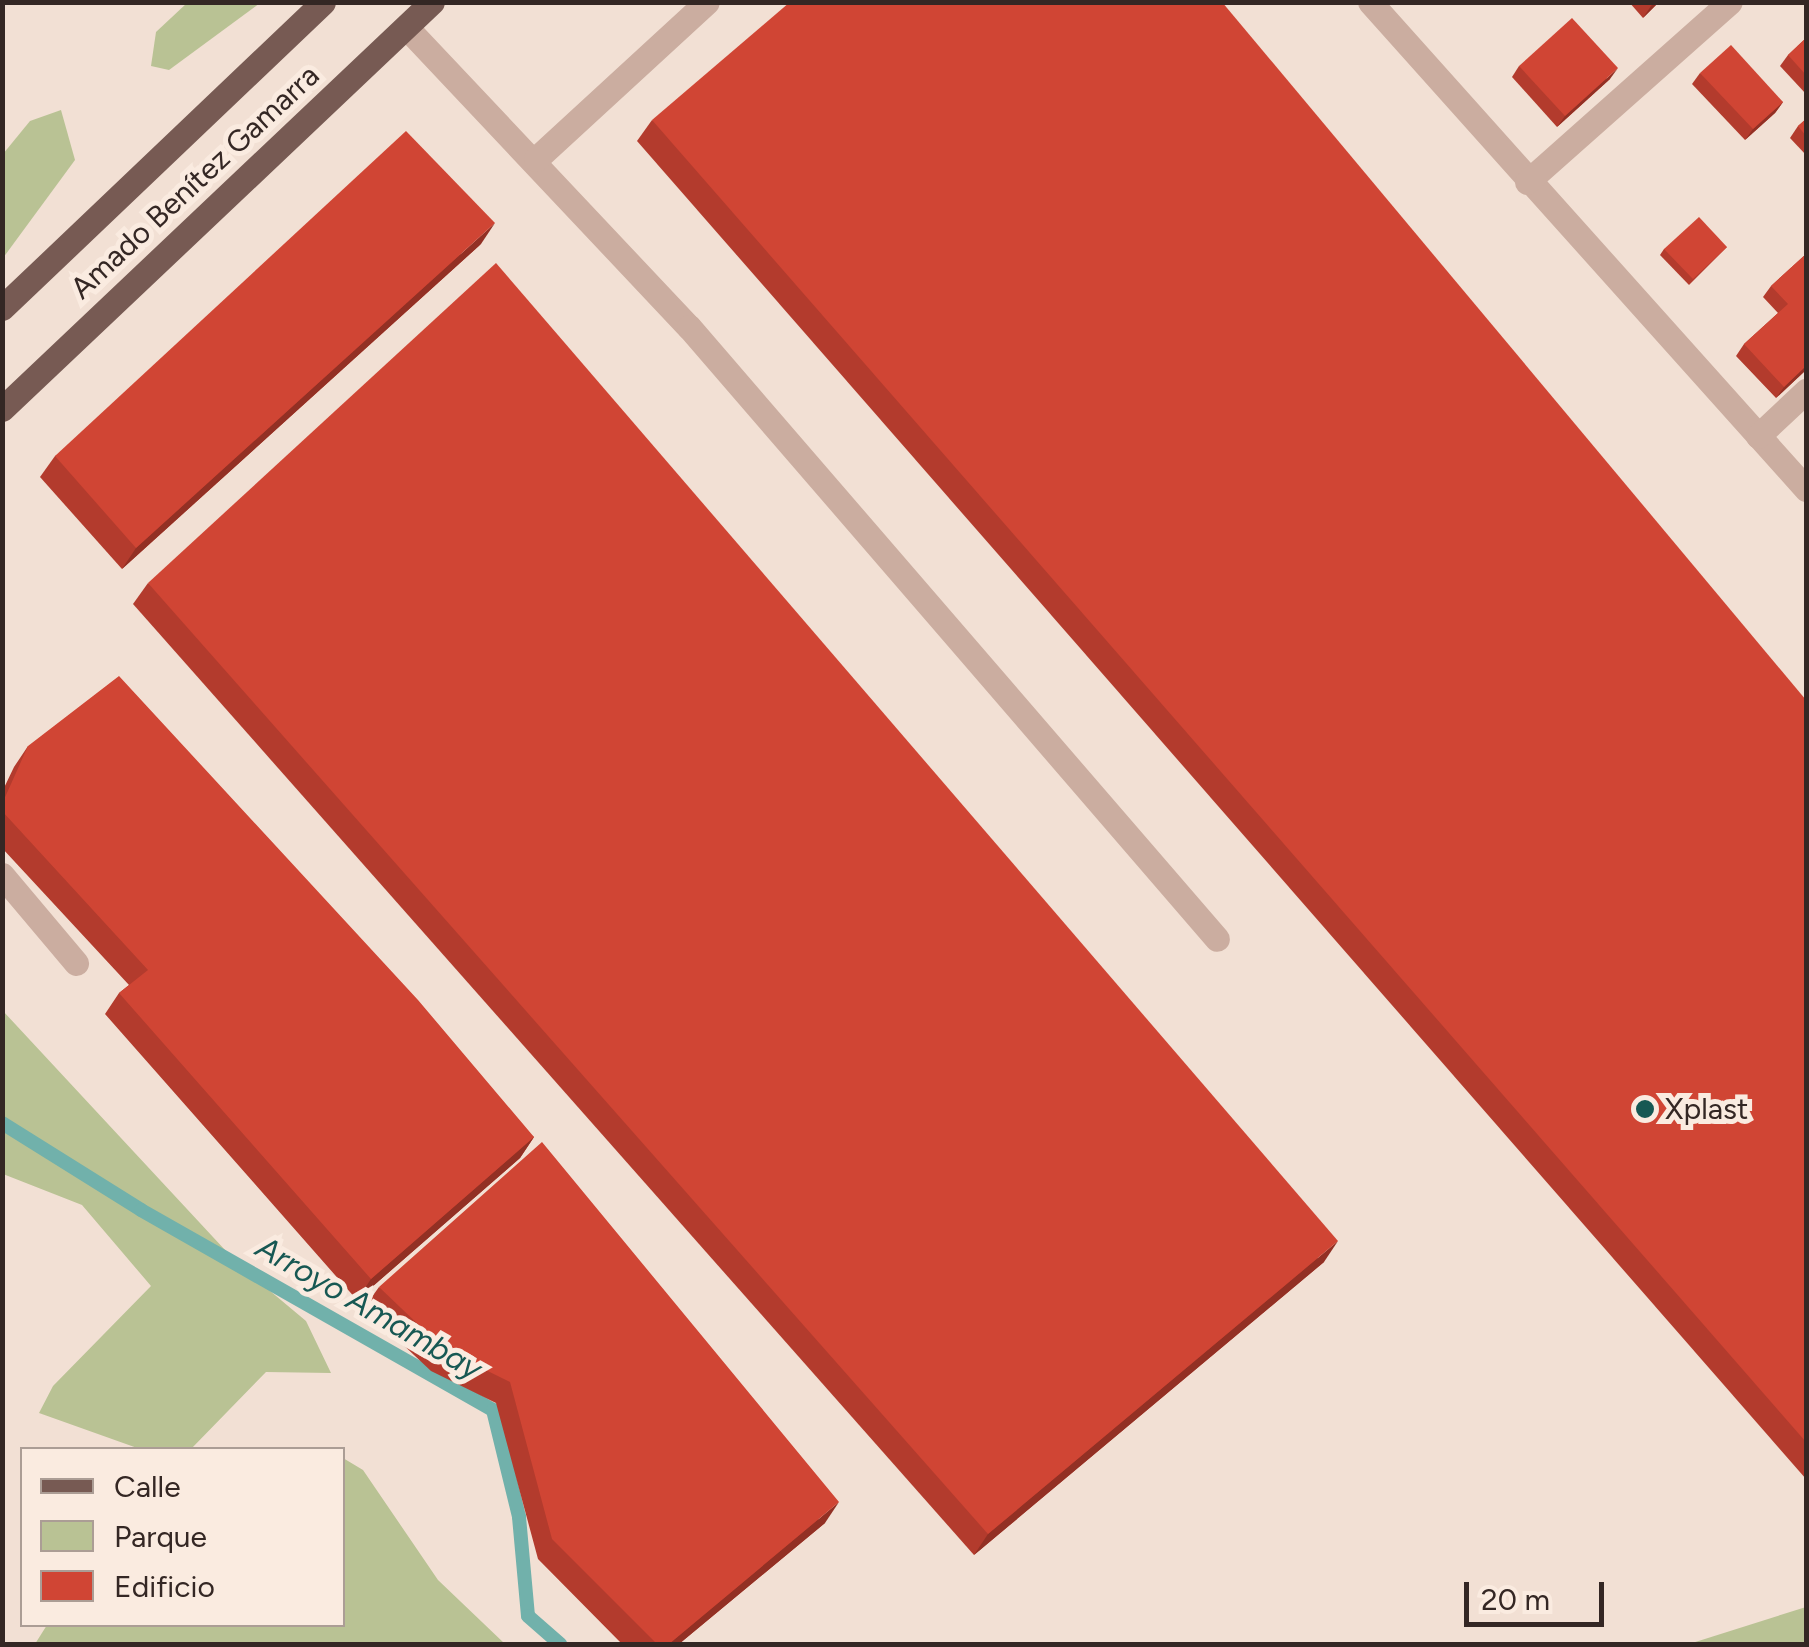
<!DOCTYPE html>
<html>
<head>
<meta charset="utf-8">
<style>
	body { margin:0 }
	#map { position:relative; width:1809px; height:1647px; overflow:hidden; background:#f2e0d4; font-family:Figtree,sans-serif }
	div>[style] { position:absolute }
	[style*='--x'] { left:calc(var(--x)*1px); top:calc(var(--y)*1px); width:calc(var(--w)*1px); rotate:calc(var(--a)*1deg) }
	.green>* { inset:0; background:#b9c294 }
	.stream>* { height:14px; margin:-7px; padding:0 7px; transform-origin:7px; border-radius:7px; background:#71b1ab }
	.minor>* { height:25px; margin:-12.5px; padding:0 12.5px; transform-origin:12.5px; border-radius:12.5px; background:#cbada0 }
	.major>* { height:25px; margin:-12.5px; padding:0 12.5px; transform-origin:12.5px; border-radius:12.5px; background:#775a53 }
	.wall>* { inset:0; background:#b33b2d }
	.shaded-wall>* { inset:0; background:#923024 }
	.building>* { inset:0; background:#d04534 }
	.dots>* { width:28px; height:28px; translate:-50% -50%; box-sizing:border-box; border:5px solid #faebe0; border-radius:50% }
	span { translate:-50% -50%; white-space:nowrap; text-align:center; line-height:1.15; -webkit-text-stroke:10px #faebe0; paint-order:stroke }
	.street-label { font-size:30px; color:#342724 }
	.poi-label { font-size:30px; color:#342724 }
	.left { translate:0 -50%; text-align:left }
	.water-label { font-size:32px; color:#175853; font-style:italic }
	.frame { position:absolute; inset:0; border:5px solid #342724; pointer-events:none }
	.legend { position:absolute; left:20px; top:1447px; width:325px; height:180px; box-sizing:border-box; background:#faebe0; border:2px solid #ab9d95; margin:0; padding:12px 18px; list-style:none; font-size:30px; color:#342724 }
	.legend li { display:flex; align-items:center; gap:20px; height:50px }
	.legend b { width:50px; border:2px solid #ab9d95 }
	.scale { position:absolute; left:1464px; top:1582px; width:140px; height:45px; box-sizing:border-box; border:5px solid #342724; border-top:0; padding-left:12px; font-size:30px; line-height:35px; white-space:nowrap; color:#342724; -webkit-text-stroke:8px #faebe0; paint-order:stroke }
</style>
</head>
<body>
<div id="map">
	<div class="green">
		<i style="clip-path:polygon(187px 3px,260px 3px,169px 70px,151px 66px,156px 32px)"></i>
		<i style="clip-path:polygon(61px 110px,75px 160px,3px 258px,3px 154px,30px 121px)"></i>
		<i style="clip-path:polygon(3px 1011px,239px 1265px,306px 1321px,331px 1373px,266px 1372px,191px 1449px,140px 1449px,39px 1413px,53px 1386px,151px 1286px,82px 1205px,3px 1174px)"></i>
		<i style="clip-path:polygon(343px 1458px,363px 1470px,438px 1580px,505px 1644px,35px 1644px,47px 1625px,342px 1624px)"></i>
		<i style="clip-path:polygon(1806px 1607px,1806px 1644px,1689px 1644px)"></i>
	</div>
	<div class="stream">
		<i style="--x:2;--y:1123;--w:164;--a:32"></i>
		<i style="--x:141;--y:1210;--w:405;--a:29.6"></i>
		<i style="--x:493;--y:1410;--w:110;--a:76.3"></i>
		<i style="--x:519;--y:1517;--w:99;--a:84.8"></i>
		<i style="--x:528;--y:1616;--w:43;--a:41.2"></i>
	</div>
	<div class="minor">
		<i style="--x:1370;--y:2;--w:654;--a:48.16"></i>
		<i style="--x:406;--y:27;--w:412;--a:46.7"></i>
		<i style="--x:689;--y:327;--w:808;--a:49.21"></i>
		<i style="--x:536;--y:159;--w:232;--a:-42.6"></i>
		<i style="--x:1527;--y:182;--w:271;--a:-41.6"></i>
		<i style="--x:1758;--y:436;--w:66;--a:-43.2"></i>
		<i style="--x:2;--y:875;--w:115;--a:49.9"></i>
	</div>
	<div class="major">
		<i style="--x:2;--y:308;--w:443;--a:-43.6"></i>
		<i style="--x:2;--y:409;--w:592;--a:-43.43"></i>
	</div>
	<div class="wall">
		<i style="clip-path:polygon(1629px 2px,1659px 2px,1643px 18px)"></i>
		<i style="clip-path:polygon(1806px 38px,1806px 94px,1780px 66px,1788px 55px)"></i>
		<i style="clip-path:polygon(1519px 66px,1610px 79px,1557px 127px,1512px 77px)"></i>
		<i style="clip-path:polygon(1700px 73px,1783px 102px,1775px 113px,1745px 140px,1692px 84px)"></i>
		<i style="clip-path:polygon(1806px 119px,1806px 155px,1790px 138px,1798px 126px)"></i>
		<i style="clip-path:polygon(652px 120px,1806px 700px,1806px 1479px,637px 141px)"></i>
		<i style="clip-path:polygon(481px 244px,122px 569px,40px 477px,55px 456px)"></i>
		<i style="clip-path:polygon(1727px 247px,1689px 285px,1660px 255px,1664px 249px)"></i>
		<i style="clip-path:polygon(1806px 254px,1806px 370px,1776px 398px,1736px 356px,1744px 344px,1778px 313px,1763px 297px,1771px 286px)"></i>
		<i style="clip-path:polygon(148px 583px,1324px 1262px,974px 1555px,133px 604px)"></i>
		<i style="clip-path:polygon(28px 746px,534px 1137px,520px 1158px,357px 1300px,105px 1014px,119px 993px,129px 985px,2px 848px,2px 792px,14px 767px)"></i>
		<i style="clip-path:polygon(379px 1287px,825px 1523px,679px 1644px,622px 1644px,538px 1559px,496px 1403px,431px 1371px,364px 1308px)"></i>
	</div>
	<div class="shaded-wall">
		<i style="clip-path:polygon(1655px 2px,1659px 2px,1643px 18px,1651px 6px)"></i>
		<i style="clip-path:polygon(1618px 68px,1610px 79px,1557px 127px,1565px 116px)"></i>
		<i style="clip-path:polygon(1783px 102px,1775px 113px,1745px 140px,1753px 129px)"></i>
		<i style="clip-path:polygon(495px 223px,481px 244px,122px 569px,136px 548px)"></i>
		<i style="clip-path:polygon(1806px 366px,1806px 370px,1776px 398px,1784px 387px)"></i>
		<i style="clip-path:polygon(534px 1137px,520px 1158px,357px 1300px,371px 1279px)"></i>
		<i style="clip-path:polygon(1338px 1241px,1324px 1262px,974px 1555px,988px 1534px)"></i>
		<i style="clip-path:polygon(839px 1502px,825px 1523px,679px 1644px,669px 1644px)"></i>
	</div>
	<div class="building">
		<i style="clip-path:polygon(790px 2px,1222px 2px,1806px 700px,1806px 1442px,652px 120px)"></i>
		<i style="clip-path:polygon(1572px 18px,1618px 68px,1565px 116px,1519px 66px)"></i>
		<i style="clip-path:polygon(1806px 38px,1806px 75px,1788px 55px)"></i>
		<i style="clip-path:polygon(1731px 45px,1783px 102px,1753px 129px,1700px 73px)"></i>
		<i style="clip-path:polygon(1806px 119px,1806px 136px,1798px 126px)"></i>
		<i style="clip-path:polygon(406px 131px,495px 223px,136px 548px,55px 456px)"></i>
		<i style="clip-path:polygon(1699px 217px,1727px 247px,1693px 279px,1664px 249px)"></i>
		<i style="clip-path:polygon(1806px 254px,1806px 366px,1784px 387px,1744px 344px,1788px 304px,1771px 286px)"></i>
		<i style="clip-path:polygon(496px 263px,1338px 1241px,988px 1534px,148px 583px)"></i>
		<i style="clip-path:polygon(119px 676px,418px 1000px,534px 1137px,371px 1279px,119px 993px,148px 970px,2px 811px,2px 804px,28px 746px)"></i>
		<i style="clip-path:polygon(542px 1142px,839px 1502px,669px 1644px,657px 1644px,552px 1539px,510px 1382px,445px 1350px,379px 1287px)"></i>
	</div>
	<div class="dots">
		<i style="left:1645px;top:1109px;background:#175853"></i>
	</div>
	<div class="street-label">
		<span style="left:195px;top:182px;rotate:-43deg">Amado Benítez Gamarra</span>
	</div>
	<div class="poi-label">
		<span class="left" style="left:1665px;top:1109px">Xplast</span>
	</div>
	<div class="water-label">
		<span style="left:369px;top:1308px;rotate:30deg">Arroyo Amambay</span>
	</div>
	<div class="frame"></div>
	<ul class="legend">
	<li><b style="height:12px;background:#775a53"></b>Calle</li>
	<li><b style="height:28px;background:#b9c294"></b>Parque</li>
	<li><b style="height:28px;background:#d04534"></b>Edificio</li>
	</ul>
	<div class="scale">20 m</div>
</div>
</body>
</html>
